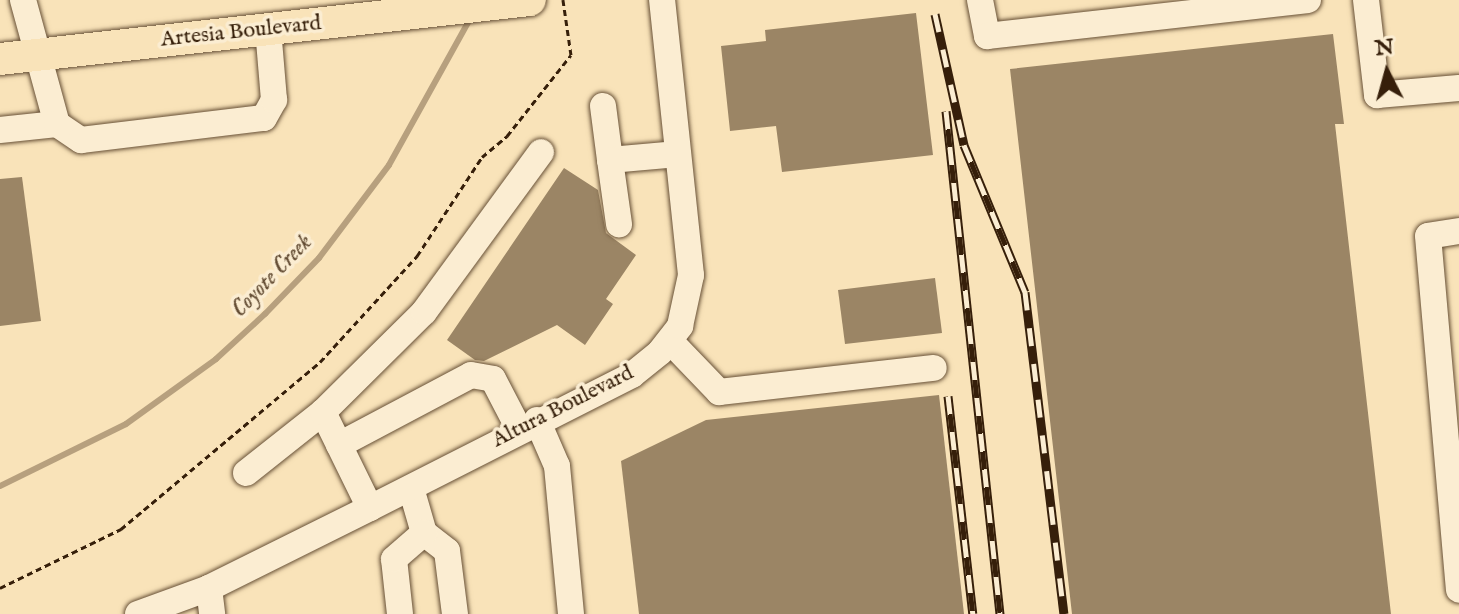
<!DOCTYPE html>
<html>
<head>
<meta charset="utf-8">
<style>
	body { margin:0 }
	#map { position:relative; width:1459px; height:614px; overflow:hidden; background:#f9e3b9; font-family:"IM FELL English",serif }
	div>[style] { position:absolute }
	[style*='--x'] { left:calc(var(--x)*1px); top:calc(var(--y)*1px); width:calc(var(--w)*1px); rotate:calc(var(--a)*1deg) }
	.stream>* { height:6px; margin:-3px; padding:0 3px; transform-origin:3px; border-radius:3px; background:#b7a07e }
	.building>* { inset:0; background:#9b8565 }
	.path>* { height:3px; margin-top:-1.5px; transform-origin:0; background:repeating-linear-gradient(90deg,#361f0a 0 6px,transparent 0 10px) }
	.roads { filter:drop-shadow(0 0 2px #675036) drop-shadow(0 0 2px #675036) }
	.minor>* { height:26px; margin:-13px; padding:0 13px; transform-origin:13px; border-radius:13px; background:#fbedd2 }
	.major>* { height:32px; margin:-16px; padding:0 16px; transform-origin:16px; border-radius:16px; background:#f9e3b9 }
	.rail>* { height:9px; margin-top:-4.5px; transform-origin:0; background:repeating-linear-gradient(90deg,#fbedd2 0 18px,#361f0a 0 36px); box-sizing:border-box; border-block:2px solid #361f0a }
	span { translate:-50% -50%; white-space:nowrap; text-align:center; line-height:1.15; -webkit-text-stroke:7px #fbedd2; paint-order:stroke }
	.street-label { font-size:22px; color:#361f0a }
	.water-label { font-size:24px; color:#634c33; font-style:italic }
	.north { position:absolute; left:1347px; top:32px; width:80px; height:80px; -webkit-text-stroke:6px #fbedd2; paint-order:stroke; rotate:354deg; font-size:22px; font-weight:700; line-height:32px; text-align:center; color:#361f0a }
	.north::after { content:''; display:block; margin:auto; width:28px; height:36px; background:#361f0a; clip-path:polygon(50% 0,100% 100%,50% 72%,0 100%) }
</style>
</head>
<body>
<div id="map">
	<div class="stream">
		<i style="--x:0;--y:486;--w:140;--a:-26.2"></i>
		<i style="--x:126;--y:424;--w:111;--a:-35.8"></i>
		<i style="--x:216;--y:359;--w:67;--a:-42.6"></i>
		<i style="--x:265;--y:314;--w:78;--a:-46"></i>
		<i style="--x:319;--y:258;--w:116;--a:-53"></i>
		<i style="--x:389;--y:165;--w:169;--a:-61"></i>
	</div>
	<div class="building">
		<i style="clip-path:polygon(916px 13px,933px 155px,782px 172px,776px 126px,730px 131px,721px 46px,766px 41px,765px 30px)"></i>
		<i style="clip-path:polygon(1333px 34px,1344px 124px,1335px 124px,1391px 614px,1072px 614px,1010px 69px)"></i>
		<i style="clip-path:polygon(564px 168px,598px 190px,606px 233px,636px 255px,606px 299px,613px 304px,585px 345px,557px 325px,484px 361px,475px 360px,447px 340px)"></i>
		<i style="clip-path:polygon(22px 177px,41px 321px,0 326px,0 179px)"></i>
		<i style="clip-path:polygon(935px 278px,942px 333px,845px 344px,838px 290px)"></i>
		<i style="clip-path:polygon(939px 395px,964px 614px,639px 614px,621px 461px,706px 420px)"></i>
	</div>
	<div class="path">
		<i style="--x:0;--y:588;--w:135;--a:-26"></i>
		<i style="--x:121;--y:529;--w:260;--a:-40"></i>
		<i style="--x:320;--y:362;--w:144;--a:-47.5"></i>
		<i style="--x:417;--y:256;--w:118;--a:-56.7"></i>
		<i style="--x:482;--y:157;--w:33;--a:-40"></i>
		<i style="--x:507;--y:136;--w:103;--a:-51.7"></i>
		<i style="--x:571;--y:55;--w:56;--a:-98.3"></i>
	</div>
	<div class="roads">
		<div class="minor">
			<i style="--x:23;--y:0;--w:129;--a:74.7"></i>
			<i style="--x:980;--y:0;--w:37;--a:79"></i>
			<i style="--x:987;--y:36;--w:323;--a:-6.4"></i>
			<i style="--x:1366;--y:0;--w:96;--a:83.4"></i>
			<i style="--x:1377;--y:95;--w:82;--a:-4.9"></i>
			<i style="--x:603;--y:106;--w:54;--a:82.6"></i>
			<i style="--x:610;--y:160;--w:68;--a:-5"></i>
			<i style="--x:0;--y:130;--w:57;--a:-6"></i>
			<i style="--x:57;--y:124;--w:29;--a:34"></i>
			<i style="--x:81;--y:140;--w:184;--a:-6.9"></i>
			<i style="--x:264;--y:118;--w:21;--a:-61"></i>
			<i style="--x:274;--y:100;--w:71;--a:-94.8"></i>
			<i style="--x:610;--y:160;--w:65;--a:82"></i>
			<i style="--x:1459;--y:231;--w:31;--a:171"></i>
			<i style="--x:1428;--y:236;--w:355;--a:85"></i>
			<i style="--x:670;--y:341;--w:71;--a:46.1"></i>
			<i style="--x:719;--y:392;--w:216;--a:-6.4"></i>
			<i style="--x:537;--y:420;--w:50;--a:66.5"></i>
			<i style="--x:557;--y:466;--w:149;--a:84.6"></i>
			<i style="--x:339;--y:445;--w:149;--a:-27.9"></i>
			<i style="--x:471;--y:375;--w:22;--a:10"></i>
			<i style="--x:493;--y:379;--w:56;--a:62.5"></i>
			<i style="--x:246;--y:473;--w:98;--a:-38.4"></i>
			<i style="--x:411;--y:488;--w:47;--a:73.9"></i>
			<i style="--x:424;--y:533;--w:29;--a:38"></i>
			<i style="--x:447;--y:551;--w:64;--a:82.8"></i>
			<i style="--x:370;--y:508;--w:107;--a:-116.1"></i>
			<i style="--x:323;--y:412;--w:142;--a:-44.7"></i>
			<i style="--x:424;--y:312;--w:198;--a:-53.8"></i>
			<i style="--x:209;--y:588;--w:26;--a:83"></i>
			<i style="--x:138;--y:614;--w:76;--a:-20.1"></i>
			<i style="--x:209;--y:588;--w:180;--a:-26.4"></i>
			<i style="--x:370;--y:508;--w:294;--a:-26.9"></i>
			<i style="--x:632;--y:375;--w:36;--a:-39"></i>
			<i style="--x:660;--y:352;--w:33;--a:-52"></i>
			<i style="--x:680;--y:326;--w:52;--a:-77.8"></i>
			<i style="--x:691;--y:275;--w:277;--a:-96"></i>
			<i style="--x:400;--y:614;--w:55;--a:-96.2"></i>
			<i style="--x:394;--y:559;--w:40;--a:-41"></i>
		</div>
		<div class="major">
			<i style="--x:0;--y:59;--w:533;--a:-6.35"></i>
		</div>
	</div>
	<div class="rail">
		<i style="--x:935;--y:14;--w:134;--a:77.5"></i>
		<i style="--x:964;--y:145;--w:159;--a:67.5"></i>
		<i style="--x:1025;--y:292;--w:324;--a:83.1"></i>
		<i style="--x:946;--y:111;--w:506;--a:83.87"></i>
		<i style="--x:948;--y:396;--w:219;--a:83.5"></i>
	</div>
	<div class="street-label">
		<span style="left:241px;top:32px;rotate:-6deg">Artesia Boulevard</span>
		<span style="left:563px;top:407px;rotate:-27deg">Altura Boulevard</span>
	</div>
	<div class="water-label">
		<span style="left:272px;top:276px;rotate:-46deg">Coyote Creek</span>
	</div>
	<div class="north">N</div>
</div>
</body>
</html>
